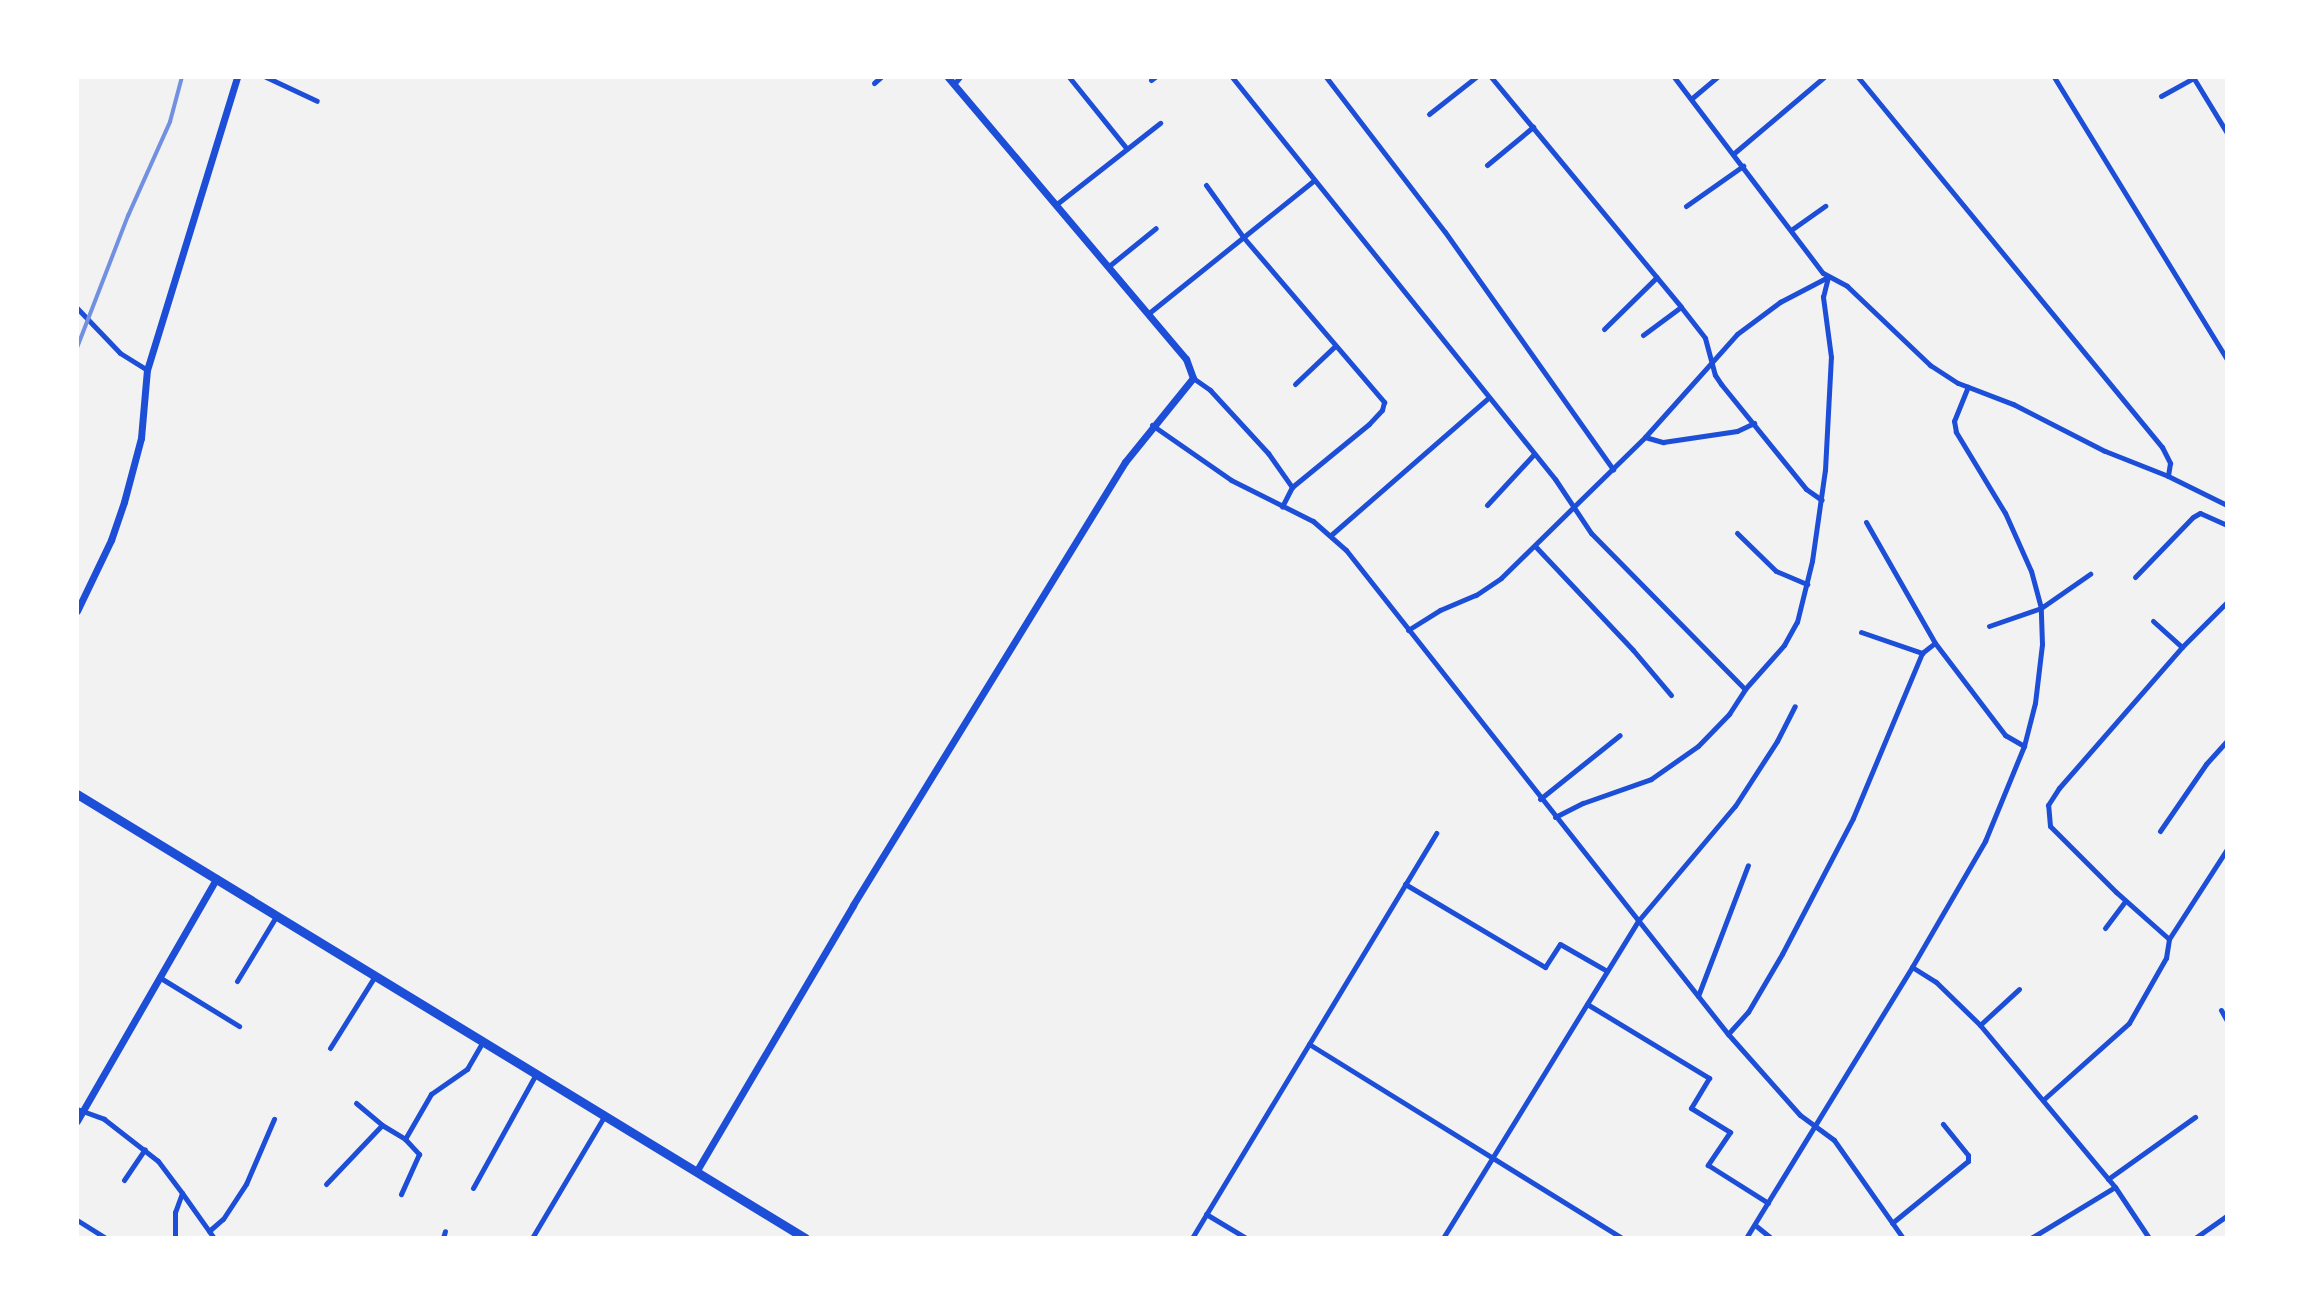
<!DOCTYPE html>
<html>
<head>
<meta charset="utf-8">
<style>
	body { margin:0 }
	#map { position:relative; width:2304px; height:1315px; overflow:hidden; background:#f2f2f2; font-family:"Public Sans",sans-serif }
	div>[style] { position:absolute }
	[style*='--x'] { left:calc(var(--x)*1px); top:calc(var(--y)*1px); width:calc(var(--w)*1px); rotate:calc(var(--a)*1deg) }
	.minor>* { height:5px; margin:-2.5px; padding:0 2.5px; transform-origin:2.5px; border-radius:2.5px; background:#1d4ed8 }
	.tertiary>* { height:7px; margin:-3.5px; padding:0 3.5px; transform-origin:3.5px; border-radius:3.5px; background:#1d4ed8 }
	.primary>* { height:9px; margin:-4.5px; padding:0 4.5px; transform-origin:4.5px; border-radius:4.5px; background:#1d4ed8 }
	.rail>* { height:3.5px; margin:-1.75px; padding:0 1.75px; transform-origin:1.75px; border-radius:1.75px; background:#7290e2 }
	span { translate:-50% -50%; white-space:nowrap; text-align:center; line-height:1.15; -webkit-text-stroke:5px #fff; paint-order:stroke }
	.frame { position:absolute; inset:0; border:79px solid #fff; pointer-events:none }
</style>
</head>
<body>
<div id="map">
	<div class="minor">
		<i style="--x:266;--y:77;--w:56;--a:25.2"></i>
		<i style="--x:1069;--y:77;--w:92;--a:51.1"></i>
		<i style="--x:1232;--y:77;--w:516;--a:51.22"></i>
		<i style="--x:1555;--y:479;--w:65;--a:56.3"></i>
		<i style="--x:1591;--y:533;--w:219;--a:45.4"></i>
		<i style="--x:1326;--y:77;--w:195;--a:52.5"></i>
		<i style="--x:1445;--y:232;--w:291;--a:54.7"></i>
		<i style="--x:1491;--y:77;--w:298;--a:50.4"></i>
		<i style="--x:1681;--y:307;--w:39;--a:52"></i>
		<i style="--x:1705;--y:338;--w:38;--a:75"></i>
		<i style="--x:1715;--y:375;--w:11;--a:56"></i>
		<i style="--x:1721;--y:384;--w:135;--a:51"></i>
		<i style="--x:1806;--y:489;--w:19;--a:35"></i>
		<i style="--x:1674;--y:77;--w:246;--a:52.8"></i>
		<i style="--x:1823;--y:273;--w:27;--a:28"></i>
		<i style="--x:1847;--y:286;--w:115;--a:43.6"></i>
		<i style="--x:1930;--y:365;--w:33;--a:33"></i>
		<i style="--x:1958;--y:383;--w:59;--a:20.9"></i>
		<i style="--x:2013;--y:404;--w:103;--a:27.1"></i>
		<i style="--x:2105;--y:451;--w:68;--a:21.6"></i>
		<i style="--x:2168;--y:476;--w:66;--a:26.2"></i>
		<i style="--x:1858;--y:77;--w:479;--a:50.6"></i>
		<i style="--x:2162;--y:447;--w:18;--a:63"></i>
		<i style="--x:2170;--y:463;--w:13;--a:99"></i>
		<i style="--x:2054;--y:77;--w:331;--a:58.5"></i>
		<i style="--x:2193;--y:77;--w:66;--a:58.7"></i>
		<i style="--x:1151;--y:80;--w:5;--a:-37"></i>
		<i style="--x:874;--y:83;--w:9;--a:-41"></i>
		<i style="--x:954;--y:84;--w:9;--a:-49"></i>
		<i style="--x:2161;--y:96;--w:38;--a:-29"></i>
		<i style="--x:1691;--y:99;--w:34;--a:-40"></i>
		<i style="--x:1429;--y:114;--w:60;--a:-38.2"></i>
		<i style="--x:1733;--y:154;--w:119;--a:-40.2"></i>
		<i style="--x:1487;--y:165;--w:60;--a:-39.6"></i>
		<i style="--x:1206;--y:185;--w:65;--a:54.4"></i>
		<i style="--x:1244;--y:238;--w:216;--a:49.5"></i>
		<i style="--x:1384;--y:402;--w:8;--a:104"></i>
		<i style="--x:1382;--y:410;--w:19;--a:133"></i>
		<i style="--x:1369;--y:424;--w:99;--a:140.7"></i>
		<i style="--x:1292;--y:487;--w:22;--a:117"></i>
		<i style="--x:1058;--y:203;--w:130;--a:-38.1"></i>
		<i style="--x:1686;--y:206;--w:70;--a:-35.1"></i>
		<i style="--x:1791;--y:230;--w:42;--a:-35.2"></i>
		<i style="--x:1109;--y:266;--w:60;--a:-39"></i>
		<i style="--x:77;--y:308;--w:62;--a:46.3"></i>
		<i style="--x:120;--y:353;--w:32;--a:32"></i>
		<i style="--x:1149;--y:313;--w:211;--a:-38.8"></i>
		<i style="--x:1604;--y:329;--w:74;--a:-44.5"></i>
		<i style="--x:1643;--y:335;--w:47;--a:-36.4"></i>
		<i style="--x:1193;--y:378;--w:21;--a:35"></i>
		<i style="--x:1210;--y:390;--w:86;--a:47.4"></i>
		<i style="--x:1268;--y:453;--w:42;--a:54.8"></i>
		<i style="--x:1295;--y:384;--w:55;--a:-43.5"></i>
		<i style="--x:1152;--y:425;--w:96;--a:34.8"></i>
		<i style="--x:1231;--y:480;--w:92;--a:26.6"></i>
		<i style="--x:1313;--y:521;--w:44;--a:41.3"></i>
		<i style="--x:1346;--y:550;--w:617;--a:51.72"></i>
		<i style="--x:1728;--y:1034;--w:108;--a:48.4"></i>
		<i style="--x:1800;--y:1115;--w:42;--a:36.3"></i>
		<i style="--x:1834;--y:1140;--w:120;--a:54.9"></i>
		<i style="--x:1645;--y:437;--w:19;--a:16"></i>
		<i style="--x:1663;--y:442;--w:75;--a:-8.5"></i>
		<i style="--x:1737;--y:431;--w:19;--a:-25"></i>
		<i style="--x:1487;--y:505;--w:69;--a:-47.3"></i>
		<i style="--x:1866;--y:522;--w:139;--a:60.3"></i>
		<i style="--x:1737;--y:533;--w:54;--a:44.3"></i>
		<i style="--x:1776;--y:571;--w:34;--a:23"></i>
		<i style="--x:1331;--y:535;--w:208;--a:-41.1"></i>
		<i style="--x:1535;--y:546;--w:143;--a:46.7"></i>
		<i style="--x:1633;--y:650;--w:59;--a:49.8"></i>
		<i style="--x:2135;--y:577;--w:83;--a:-46"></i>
		<i style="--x:2193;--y:517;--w:8;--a:-30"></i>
		<i style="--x:2200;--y:513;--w:30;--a:24"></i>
		<i style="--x:2153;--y:621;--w:39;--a:42"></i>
		<i style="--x:1989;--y:626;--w:55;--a:-19.1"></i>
		<i style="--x:2041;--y:608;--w:60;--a:-34.8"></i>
		<i style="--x:1408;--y:630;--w:38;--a:-32"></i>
		<i style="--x:1440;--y:610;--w:39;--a:-23"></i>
		<i style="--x:1476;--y:595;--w:30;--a:-34"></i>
		<i style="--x:1501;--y:578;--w:202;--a:-44.4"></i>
		<i style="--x:1645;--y:437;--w:138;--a:-48.2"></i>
		<i style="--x:1737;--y:334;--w:54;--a:-36.7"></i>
		<i style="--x:1780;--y:302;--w:54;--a:-27.5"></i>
		<i style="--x:1861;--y:632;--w:65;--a:19"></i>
		<i style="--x:1540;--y:799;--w:102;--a:-38.7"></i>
		<i style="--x:1555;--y:817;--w:31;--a:-27"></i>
		<i style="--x:1583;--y:803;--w:72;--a:-19.4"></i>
		<i style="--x:1651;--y:779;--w:57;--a:-35.1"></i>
		<i style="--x:1698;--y:746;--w:45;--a:-45.9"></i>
		<i style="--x:1729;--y:714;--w:30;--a:-57"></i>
		<i style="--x:1745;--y:689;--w:59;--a:-48.4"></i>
		<i style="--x:1784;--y:645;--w:26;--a:-61"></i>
		<i style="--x:1797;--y:622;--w:63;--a:-76.2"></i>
		<i style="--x:1812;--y:561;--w:92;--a:-81.9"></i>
		<i style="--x:1825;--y:470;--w:113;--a:-87"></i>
		<i style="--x:1831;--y:357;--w:61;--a:-97.6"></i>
		<i style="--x:1823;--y:297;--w:21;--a:-76"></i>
		<i style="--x:2160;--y:831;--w:81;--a:-55.5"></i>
		<i style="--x:2206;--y:764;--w:31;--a:-48"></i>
		<i style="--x:1405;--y:884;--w:163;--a:30.7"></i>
		<i style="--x:1545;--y:967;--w:27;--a:-57"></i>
		<i style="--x:1560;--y:944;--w:54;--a:29.9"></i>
		<i style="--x:2105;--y:928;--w:34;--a:-53"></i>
		<i style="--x:2169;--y:939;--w:71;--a:-138.4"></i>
		<i style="--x:2116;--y:892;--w:93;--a:-135"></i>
		<i style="--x:2050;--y:826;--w:21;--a:-95"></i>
		<i style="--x:2048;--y:805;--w:20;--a:-57"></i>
		<i style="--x:2059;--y:788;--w:187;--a:-48.9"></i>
		<i style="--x:2182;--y:647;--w:64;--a:-45"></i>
		<i style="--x:1912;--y:967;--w:28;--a:32"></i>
		<i style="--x:1936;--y:982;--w:62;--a:44.3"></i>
		<i style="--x:1980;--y:1025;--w:211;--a:50.2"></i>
		<i style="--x:2115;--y:1187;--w:61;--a:56.3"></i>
		<i style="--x:159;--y:977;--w:94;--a:31.5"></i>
		<i style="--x:237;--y:981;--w:77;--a:-58.8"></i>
		<i style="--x:1698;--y:996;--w:140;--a:-69.1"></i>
		<i style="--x:1587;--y:1004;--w:143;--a:31.2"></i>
		<i style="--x:1709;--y:1078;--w:35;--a:121"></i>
		<i style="--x:1691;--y:1108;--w:46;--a:31.6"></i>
		<i style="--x:1730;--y:1132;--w:40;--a:124"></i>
		<i style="--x:1708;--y:1165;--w:71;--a:32.3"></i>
		<i style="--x:2221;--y:1010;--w:13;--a:61"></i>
		<i style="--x:1980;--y:1025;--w:53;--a:-42.7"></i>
		<i style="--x:1728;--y:1034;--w:30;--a:-48"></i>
		<i style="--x:1748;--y:1012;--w:67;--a:-59.6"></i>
		<i style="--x:1782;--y:954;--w:153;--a:-62.4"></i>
		<i style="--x:1853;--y:818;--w:179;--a:-67.3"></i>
		<i style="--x:1922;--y:653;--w:16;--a:-38"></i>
		<i style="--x:1935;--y:643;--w:116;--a:52.7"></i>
		<i style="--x:2005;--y:735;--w:22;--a:30"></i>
		<i style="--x:1309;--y:1044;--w:368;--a:31.8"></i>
		<i style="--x:330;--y:1048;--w:85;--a:-58"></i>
		<i style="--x:2044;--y:1099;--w:114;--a:-41.8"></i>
		<i style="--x:2129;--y:1023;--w:75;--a:-60.4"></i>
		<i style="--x:2166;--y:958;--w:19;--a:-81"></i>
		<i style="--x:2169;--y:939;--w:107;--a:-57.2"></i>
		<i style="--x:356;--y:1103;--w:34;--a:40"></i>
		<i style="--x:382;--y:1125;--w:27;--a:31"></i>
		<i style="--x:405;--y:1139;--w:21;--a:47"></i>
		<i style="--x:419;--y:1154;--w:44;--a:114.2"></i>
		<i style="--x:77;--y:1109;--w:29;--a:20"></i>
		<i style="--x:104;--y:1119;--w:68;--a:37.9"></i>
		<i style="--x:158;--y:1161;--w:40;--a:53"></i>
		<i style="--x:182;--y:1193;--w:20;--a:110"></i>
		<i style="--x:175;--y:1212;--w:26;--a:90"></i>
		<i style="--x:405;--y:1139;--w:52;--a:-60"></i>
		<i style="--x:431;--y:1094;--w:44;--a:-34.8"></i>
		<i style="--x:467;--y:1069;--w:30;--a:-60"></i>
		<i style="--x:2108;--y:1179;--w:107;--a:-35.5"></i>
		<i style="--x:124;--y:1180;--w:37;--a:-56"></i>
		<i style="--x:326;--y:1184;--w:81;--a:-46.5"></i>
		<i style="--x:473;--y:1188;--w:130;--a:-61.1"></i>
		<i style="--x:182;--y:1193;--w:55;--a:54.6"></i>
		<i style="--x:1206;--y:1214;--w:47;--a:31"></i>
		<i style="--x:77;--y:1220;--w:34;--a:32"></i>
		<i style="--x:1892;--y:1223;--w:98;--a:-39.2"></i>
		<i style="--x:1968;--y:1161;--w:6;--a:-90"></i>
		<i style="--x:1968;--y:1155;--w:40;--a:-129"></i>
		<i style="--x:1755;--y:1225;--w:21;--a:39"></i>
		<i style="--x:209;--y:1231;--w:18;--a:-41"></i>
		<i style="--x:223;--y:1219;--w:42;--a:-56.7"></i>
		<i style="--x:246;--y:1184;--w:71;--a:-66.7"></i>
		<i style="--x:443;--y:1238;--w:7;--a:-74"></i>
		<i style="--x:532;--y:1238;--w:143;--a:-59.3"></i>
		<i style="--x:1192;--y:1238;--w:473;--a:-58.9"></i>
		<i style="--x:1443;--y:1238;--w:372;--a:-58.4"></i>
		<i style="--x:1638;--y:921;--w:150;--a:-49.9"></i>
		<i style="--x:1735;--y:806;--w:77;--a:-57.1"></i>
		<i style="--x:1777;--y:741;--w:39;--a:-63"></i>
		<i style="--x:1746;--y:1238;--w:318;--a:-58.5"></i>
		<i style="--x:1912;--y:967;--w:146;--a:-59.9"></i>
		<i style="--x:1985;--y:841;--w:103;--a:-67.7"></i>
		<i style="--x:2024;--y:746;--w:44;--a:-75.7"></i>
		<i style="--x:2035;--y:703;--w:59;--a:-83.2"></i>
		<i style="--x:2042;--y:644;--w:36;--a:-92"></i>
		<i style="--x:2041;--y:608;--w:38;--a:-105"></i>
		<i style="--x:2031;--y:571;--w:64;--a:-114.1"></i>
		<i style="--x:2005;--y:513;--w:95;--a:-121.2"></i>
		<i style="--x:1956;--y:432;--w:11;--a:-100"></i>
		<i style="--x:1954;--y:421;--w:37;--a:-68"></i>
		<i style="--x:2031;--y:1238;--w:98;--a:-31.3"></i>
		<i style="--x:2195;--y:1238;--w:39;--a:-35"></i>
	</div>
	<div class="tertiary">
		<i style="--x:77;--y:611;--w:79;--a:-64.4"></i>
		<i style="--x:111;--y:540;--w:40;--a:-71.1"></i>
		<i style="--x:124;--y:502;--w:66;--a:-75.1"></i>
		<i style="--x:141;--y:438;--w:68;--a:-85"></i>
		<i style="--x:147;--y:370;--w:307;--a:-72.9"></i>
		<i style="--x:77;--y:1121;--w:280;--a:-60.1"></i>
		<i style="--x:696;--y:1172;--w:310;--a:-59.5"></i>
		<i style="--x:853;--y:905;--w:520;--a:-58.45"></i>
		<i style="--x:1125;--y:462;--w:108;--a:-51"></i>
		<i style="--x:1193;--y:378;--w:20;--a:-110"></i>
		<i style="--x:1186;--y:359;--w:369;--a:-130.2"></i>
	</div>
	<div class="primary">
		<i style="--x:77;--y:794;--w:853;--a:31.38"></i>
	</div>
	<div class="rail">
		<i style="--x:77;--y:348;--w:142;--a:-68.9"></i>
		<i style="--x:128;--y:216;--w:103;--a:-65.9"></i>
		<i style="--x:170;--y:122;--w:47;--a:-75.1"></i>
	</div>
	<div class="frame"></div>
</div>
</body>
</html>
